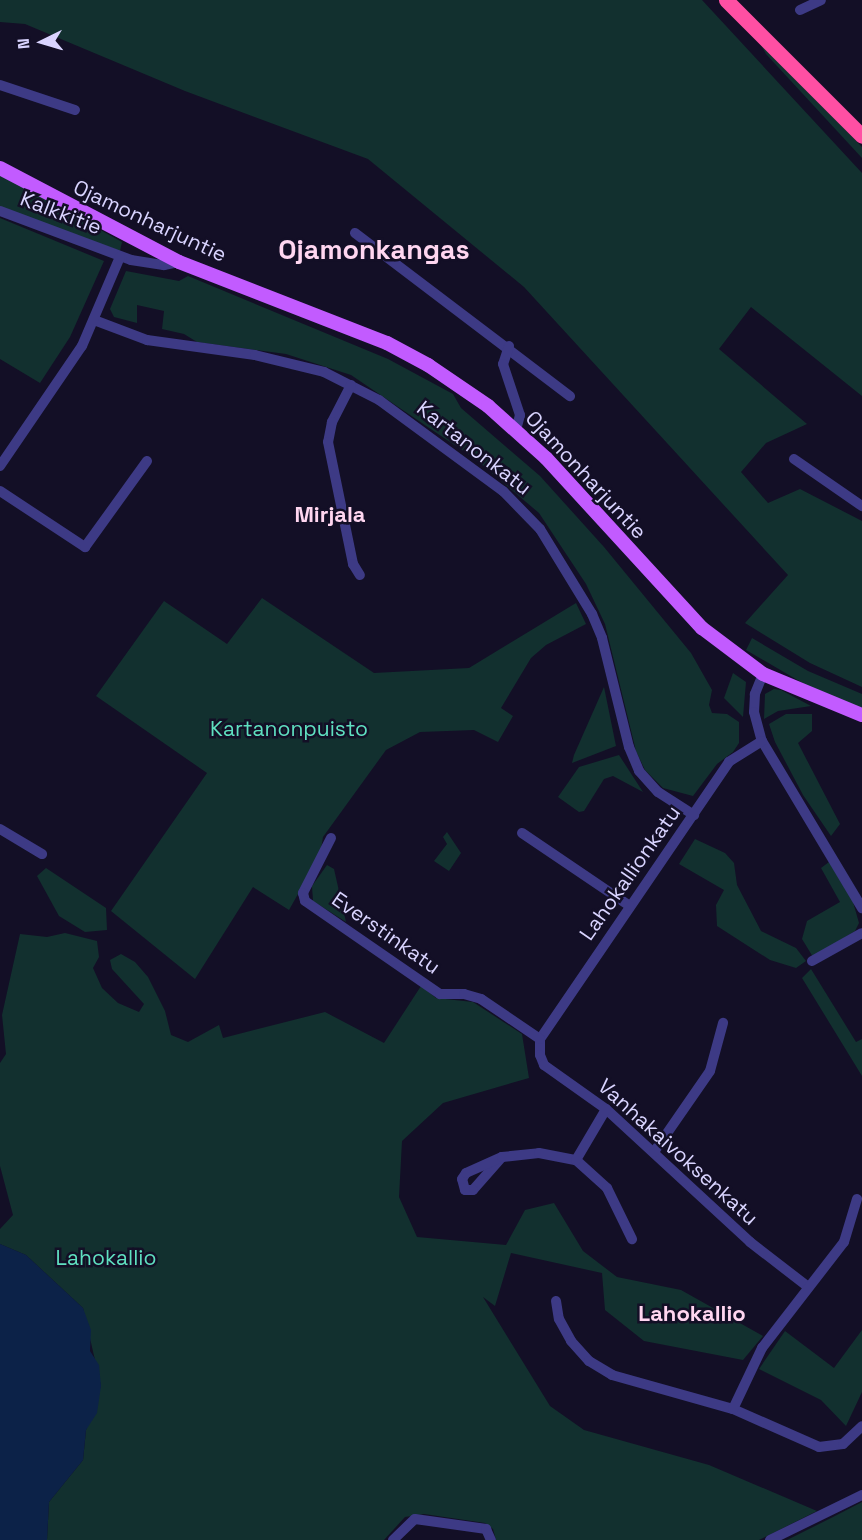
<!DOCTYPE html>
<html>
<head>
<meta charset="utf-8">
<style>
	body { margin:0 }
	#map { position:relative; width:862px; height:1540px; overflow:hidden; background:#130f26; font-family:"Space Grotesk",sans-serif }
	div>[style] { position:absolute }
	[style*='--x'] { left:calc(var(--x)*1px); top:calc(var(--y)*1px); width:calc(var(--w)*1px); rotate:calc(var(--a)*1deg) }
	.green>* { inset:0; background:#12302f }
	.water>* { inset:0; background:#0c2248 }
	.minor>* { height:10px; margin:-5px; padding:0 5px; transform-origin:5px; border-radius:5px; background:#3d3a85 }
	.major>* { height:14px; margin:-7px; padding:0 7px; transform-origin:7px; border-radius:7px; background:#c25bff }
	.highway>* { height:15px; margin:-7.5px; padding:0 7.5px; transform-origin:7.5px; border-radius:7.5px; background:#ff4fa3 }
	span { translate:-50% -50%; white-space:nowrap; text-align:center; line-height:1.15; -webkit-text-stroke:5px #130f26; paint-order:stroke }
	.street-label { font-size:21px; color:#d9d4ff }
	.park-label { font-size:21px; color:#5fe0c0 }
	.neighbourhood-label { font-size:22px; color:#ffd6f0; font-weight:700 }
	.district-label { font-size:27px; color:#ffd6f0; font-weight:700 }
	.north { position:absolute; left:12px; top:12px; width:60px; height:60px; -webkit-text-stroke:4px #130f26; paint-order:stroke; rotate:265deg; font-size:16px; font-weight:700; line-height:24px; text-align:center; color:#d9d4ff }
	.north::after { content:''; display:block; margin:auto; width:21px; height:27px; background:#d9d4ff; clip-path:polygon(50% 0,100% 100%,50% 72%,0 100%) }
</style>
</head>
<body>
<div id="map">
	<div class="green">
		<i style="clip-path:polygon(0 0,702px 0,862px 173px,862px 396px,751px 307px,719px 349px,807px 424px,766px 443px,741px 472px,768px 503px,800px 489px,862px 521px,862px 687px,810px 663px,745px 623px,788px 575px,524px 287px,368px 159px,185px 91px,25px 24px,0 22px)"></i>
		<i style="clip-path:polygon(756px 36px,862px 147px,862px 158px,766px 54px)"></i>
		<i style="clip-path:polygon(0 174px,122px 242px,120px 251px,0 207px)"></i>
		<i style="clip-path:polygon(0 218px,104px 261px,70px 337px,40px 383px,0 359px)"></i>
		<i style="clip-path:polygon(126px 271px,179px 281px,188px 276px,388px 359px,453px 394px,461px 408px,540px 476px,604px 547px,691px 653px,712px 690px,709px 705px,712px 713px,727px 714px,739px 722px,739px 743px,733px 752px,717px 764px,693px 796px,663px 788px,645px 770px,636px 751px,605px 624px,586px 584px,539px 513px,475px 459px,351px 375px,286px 354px,197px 342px,184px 334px,162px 329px,164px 311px,137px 305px,137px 323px,114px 317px,110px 309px)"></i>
		<i style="clip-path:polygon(262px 598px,374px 673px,469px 668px,576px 603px,586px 624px,546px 645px,531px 658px,501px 708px,513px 716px,498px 742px,474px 730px,420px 732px,386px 750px,323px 837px,320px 855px,289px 910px,253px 887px,195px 979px,111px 911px,207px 773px,96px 696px,164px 601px,227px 644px)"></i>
		<i style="clip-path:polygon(752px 638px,808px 671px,862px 694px,862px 710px,818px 692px,746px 650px)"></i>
		<i style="clip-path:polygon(733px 673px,746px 682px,743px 717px,724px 698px)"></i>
		<i style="clip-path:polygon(604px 687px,616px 746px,572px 763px,574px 755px)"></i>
		<i style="clip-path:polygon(774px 689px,781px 690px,811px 706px,778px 711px,764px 719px,765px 694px)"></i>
		<i style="clip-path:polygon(786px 714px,812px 714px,812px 731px,798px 743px,840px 824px,831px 836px,803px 795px,775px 742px,769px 724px)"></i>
		<i style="clip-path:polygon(619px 755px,643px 792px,613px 776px,604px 779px,584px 811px,579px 812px,558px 797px,579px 767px)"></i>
		<i style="clip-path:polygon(447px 832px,461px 853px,449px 871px,434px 861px,447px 844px,443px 837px)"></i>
		<i style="clip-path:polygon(695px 839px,725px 853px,734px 863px,737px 885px,761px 931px,796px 948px,806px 961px,796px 968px,770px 960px,717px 926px,716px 905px,724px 890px,679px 864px)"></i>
		<i style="clip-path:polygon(829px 862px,853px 902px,859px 923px,855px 931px,813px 957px,802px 939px,807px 921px,840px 902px,821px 868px)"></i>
		<i style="clip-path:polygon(327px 865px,334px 869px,346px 922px,313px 901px,312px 886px)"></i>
		<i style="clip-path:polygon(46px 868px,106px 908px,107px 930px,85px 932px,59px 916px,37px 876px)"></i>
		<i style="clip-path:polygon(65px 933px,97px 941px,99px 957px,93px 968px,102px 988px,118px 1003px,139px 1012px,144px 1004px,112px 969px,110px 960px,121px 954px,135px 962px,148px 977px,165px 1011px,171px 1035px,188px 1042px,219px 1025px,223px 1038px,325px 1012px,384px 1043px,421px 986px,436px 998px,473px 1002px,522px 1034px,529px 1078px,443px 1103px,402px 1141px,399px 1197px,417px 1237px,506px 1245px,525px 1210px,554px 1203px,583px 1251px,617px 1277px,681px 1290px,763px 1336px,743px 1360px,644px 1341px,605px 1310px,602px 1273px,511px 1253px,495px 1306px,483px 1297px,550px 1406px,584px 1430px,709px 1465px,817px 1511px,759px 1540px,496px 1540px,493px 1529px,485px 1523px,424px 1514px,405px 1517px,384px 1540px,47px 1540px,49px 1502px,83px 1460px,86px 1430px,101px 1386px,83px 1308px,26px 1255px,0 1244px,0 1229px,13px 1215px,0 1166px,0 1063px,6px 1054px,2px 1015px,20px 934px,47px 937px)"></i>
		<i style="clip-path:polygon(811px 969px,856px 1042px,862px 1039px,862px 1076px,802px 978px)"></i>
		<i style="clip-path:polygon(862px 1330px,862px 1392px,846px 1426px,821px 1400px,759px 1369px,785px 1331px,834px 1368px)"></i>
		<i style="clip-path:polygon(862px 1502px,862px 1540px,787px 1540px,833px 1517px)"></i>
	</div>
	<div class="water">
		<i style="clip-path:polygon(0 1244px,26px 1255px,83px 1308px,91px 1330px,90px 1351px,99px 1365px,101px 1386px,97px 1413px,86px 1430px,83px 1460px,49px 1502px,47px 1540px,0 1540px)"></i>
	</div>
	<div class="minor">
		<i style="--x:800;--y:10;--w:23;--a:-25"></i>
		<i style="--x:0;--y:85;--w:79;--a:18.4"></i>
		<i style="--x:0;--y:211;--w:140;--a:20.5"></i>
		<i style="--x:131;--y:260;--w:33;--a:9"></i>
		<i style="--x:164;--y:265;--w:15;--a:-11"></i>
		<i style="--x:355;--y:233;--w:270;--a:37.2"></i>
		<i style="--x:94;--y:320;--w:57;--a:20.7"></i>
		<i style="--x:147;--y:340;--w:109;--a:7.9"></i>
		<i style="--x:255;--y:355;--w:71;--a:13.8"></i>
		<i style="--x:324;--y:372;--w:62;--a:27"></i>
		<i style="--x:379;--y:400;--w:154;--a:36.3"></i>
		<i style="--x:503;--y:491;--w:53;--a:45.8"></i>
		<i style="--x:540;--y:529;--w:100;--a:58.5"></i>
		<i style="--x:592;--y:614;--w:26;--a:67"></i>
		<i style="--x:602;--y:638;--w:112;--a:76.1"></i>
		<i style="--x:629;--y:747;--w:26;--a:67"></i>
		<i style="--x:639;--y:771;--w:28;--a:48"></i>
		<i style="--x:658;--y:792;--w:43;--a:32.6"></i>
		<i style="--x:509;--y:346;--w:19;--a:108"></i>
		<i style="--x:503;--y:364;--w:54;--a:71.6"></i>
		<i style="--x:520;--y:415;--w:16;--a:105"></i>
		<i style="--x:351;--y:385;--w:42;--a:117.2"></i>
		<i style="--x:332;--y:422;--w:20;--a:101"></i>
		<i style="--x:328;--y:442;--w:125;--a:78.4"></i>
		<i style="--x:353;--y:564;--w:13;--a:58"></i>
		<i style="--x:794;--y:459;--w:83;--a:34.7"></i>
		<i style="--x:0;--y:466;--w:145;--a:-55.7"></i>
		<i style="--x:82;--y:346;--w:97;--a:-66.9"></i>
		<i style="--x:0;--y:491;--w:102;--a:33.4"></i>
		<i style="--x:85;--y:547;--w:106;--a:-54.2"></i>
		<i style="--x:763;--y:674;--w:22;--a:112"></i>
		<i style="--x:755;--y:694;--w:18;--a:93"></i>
		<i style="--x:754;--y:712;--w:30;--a:75"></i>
		<i style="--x:762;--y:741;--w:195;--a:59.1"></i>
		<i style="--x:762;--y:741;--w:39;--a:148"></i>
		<i style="--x:729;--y:762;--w:335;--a:124.3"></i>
		<i style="--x:540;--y:1039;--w:16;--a:90"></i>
		<i style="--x:540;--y:1055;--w:11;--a:68"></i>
		<i style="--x:544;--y:1065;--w:76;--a:35.4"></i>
		<i style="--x:606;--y:1109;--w:196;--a:42.7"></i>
		<i style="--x:750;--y:1242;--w:72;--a:37.7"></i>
		<i style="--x:0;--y:829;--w:49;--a:30.8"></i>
		<i style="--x:522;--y:833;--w:130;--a:34.1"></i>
		<i style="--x:331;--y:838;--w:62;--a:117"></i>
		<i style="--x:303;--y:893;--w:8;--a:76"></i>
		<i style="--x:305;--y:901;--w:164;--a:34.6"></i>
		<i style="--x:440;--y:994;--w:24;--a:0"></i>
		<i style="--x:464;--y:994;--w:18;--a:16"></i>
		<i style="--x:481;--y:999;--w:71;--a:34.1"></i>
		<i style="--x:812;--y:961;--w:57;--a:-29.2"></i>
		<i style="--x:654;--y:1152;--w:98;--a:-55.3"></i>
		<i style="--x:710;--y:1071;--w:50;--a:-74.8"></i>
		<i style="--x:502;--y:1157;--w:44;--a:131.3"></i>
		<i style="--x:473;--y:1190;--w:8;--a:180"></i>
		<i style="--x:465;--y:1190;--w:11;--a:-105"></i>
		<i style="--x:462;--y:1179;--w:7;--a:-56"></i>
		<i style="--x:466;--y:1173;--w:39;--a:-24"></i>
		<i style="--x:502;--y:1157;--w:37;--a:-6"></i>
		<i style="--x:539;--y:1153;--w:38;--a:11"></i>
		<i style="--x:576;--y:1160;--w:42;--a:42.1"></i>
		<i style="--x:607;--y:1188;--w:57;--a:63.9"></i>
		<i style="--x:576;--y:1160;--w:59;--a:-59.5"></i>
		<i style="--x:556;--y:1301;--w:18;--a:81"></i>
		<i style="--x:559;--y:1319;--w:25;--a:61"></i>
		<i style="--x:571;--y:1341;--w:27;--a:48"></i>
		<i style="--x:589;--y:1361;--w:27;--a:31"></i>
		<i style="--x:612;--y:1375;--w:126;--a:15.7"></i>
		<i style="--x:733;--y:1409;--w:94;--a:23.8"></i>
		<i style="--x:819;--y:1447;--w:24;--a:-7"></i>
		<i style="--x:843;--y:1444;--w:26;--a:-43"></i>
		<i style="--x:733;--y:1409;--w:68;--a:-64.6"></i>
		<i style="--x:762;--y:1348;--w:134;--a:-52.3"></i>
		<i style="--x:844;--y:1242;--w:45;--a:-73.2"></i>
		<i style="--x:393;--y:1540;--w:30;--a:-44"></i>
		<i style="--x:415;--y:1519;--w:72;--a:8"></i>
		<i style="--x:486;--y:1529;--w:12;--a:66"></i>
		<i style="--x:770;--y:1540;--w:102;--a:-26.1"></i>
	</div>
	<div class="major">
		<i style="--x:0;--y:168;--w:202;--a:27.7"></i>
		<i style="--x:179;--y:262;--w:223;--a:21.3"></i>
		<i style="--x:387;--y:343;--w:47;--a:28.2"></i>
		<i style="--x:428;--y:365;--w:73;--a:34.3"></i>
		<i style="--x:488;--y:406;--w:78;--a:41.9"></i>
		<i style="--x:546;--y:458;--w:231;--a:47.5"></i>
		<i style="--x:702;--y:628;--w:76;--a:37"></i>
		<i style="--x:763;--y:674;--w:107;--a:22.5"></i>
	</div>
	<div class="highway">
		<i style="--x:726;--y:0;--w:192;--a:45"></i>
	</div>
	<div class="street-label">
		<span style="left:61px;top:213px;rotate:21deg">Kalkkitie</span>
		<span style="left:150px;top:221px;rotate:25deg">Ojamonharjuntie</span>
		<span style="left:474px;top:448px;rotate:38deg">Kartanonkatu</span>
		<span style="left:586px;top:475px;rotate:47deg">Ojamonharjuntie</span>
		<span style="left:630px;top:873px;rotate:-55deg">Lahokallionkatu</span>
		<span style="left:386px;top:933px;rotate:35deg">Everstinkatu</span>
		<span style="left:678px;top:1152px;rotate:42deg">Vanhakaivoksenkatu</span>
	</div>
	<div class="park-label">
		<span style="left:289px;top:729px">Kartanonpuisto</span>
		<span style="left:106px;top:1258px">Lahokallio</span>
	</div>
	<div class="neighbourhood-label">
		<span style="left:330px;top:515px">Mirjala</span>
		<span style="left:692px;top:1314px">Lahokallio</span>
	</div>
	<div class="district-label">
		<span style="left:374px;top:250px">Ojamonkangas</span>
	</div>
	<div class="north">N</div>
</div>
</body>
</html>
